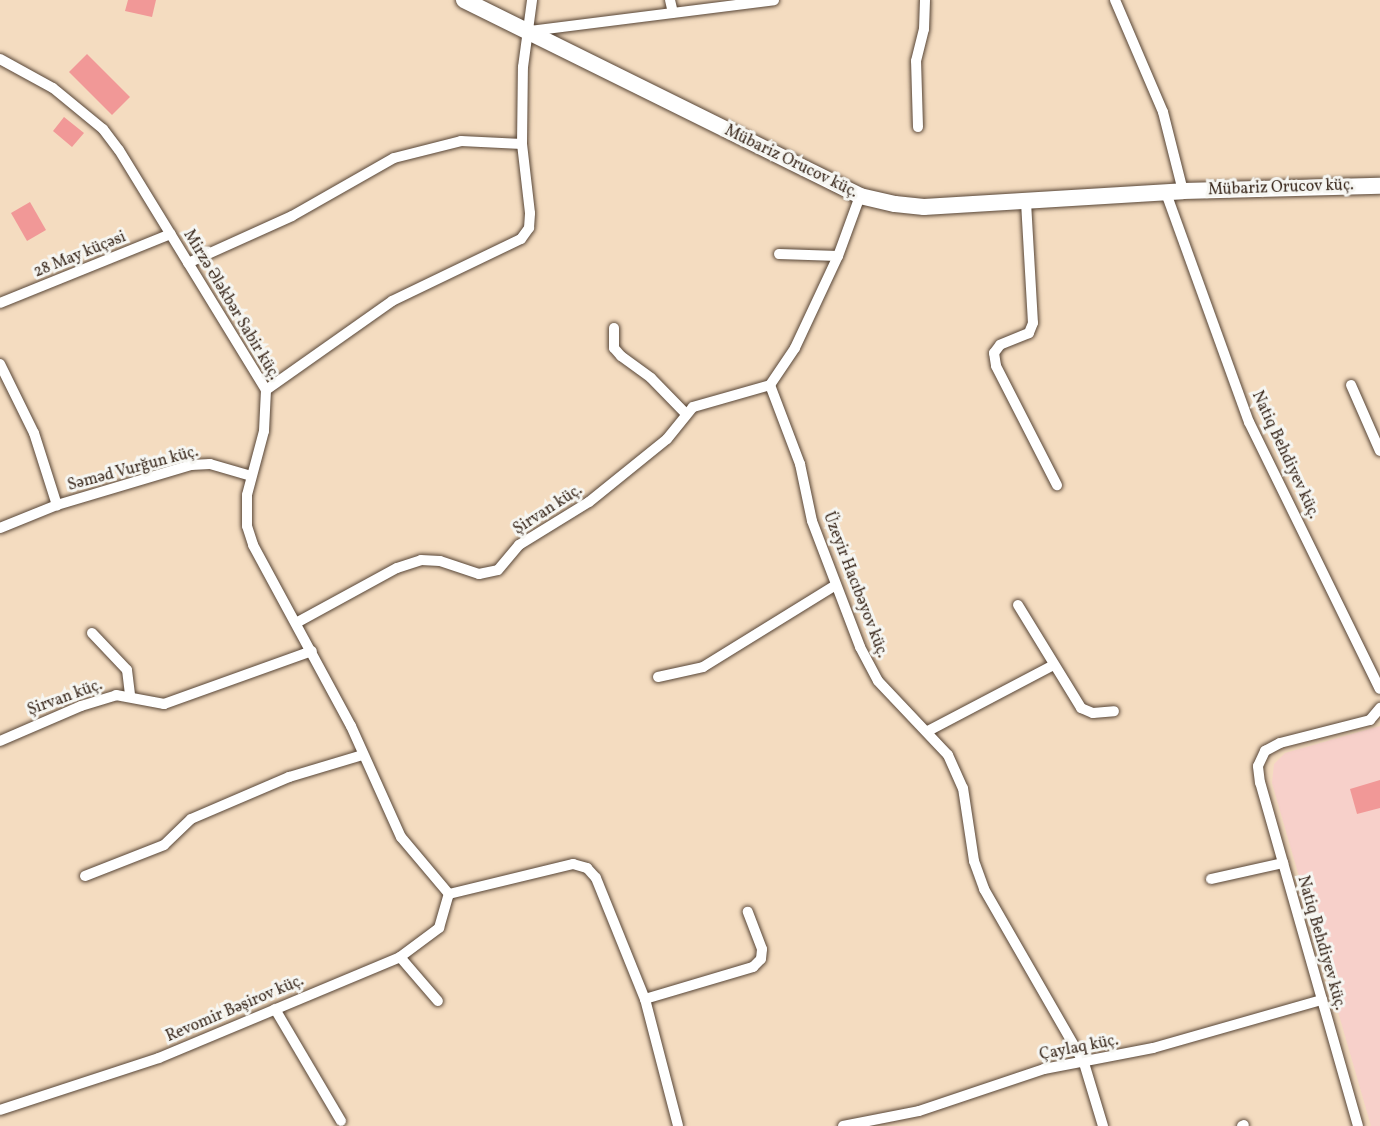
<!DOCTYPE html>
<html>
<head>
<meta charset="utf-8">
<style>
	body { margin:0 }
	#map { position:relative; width:1380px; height:1126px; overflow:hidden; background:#f4dcc0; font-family:Vollkorn,serif }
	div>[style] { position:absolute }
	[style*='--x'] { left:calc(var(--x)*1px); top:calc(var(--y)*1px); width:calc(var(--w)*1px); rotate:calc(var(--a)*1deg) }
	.built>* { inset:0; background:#f7d0ca }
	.building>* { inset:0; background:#f19897 }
	.roads { filter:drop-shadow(0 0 2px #574536) drop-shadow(0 0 2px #574536) }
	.street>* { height:10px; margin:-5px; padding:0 5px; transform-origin:5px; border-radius:5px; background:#fff }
	.secondary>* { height:16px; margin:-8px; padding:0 8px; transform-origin:8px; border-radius:8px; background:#fff }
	span { translate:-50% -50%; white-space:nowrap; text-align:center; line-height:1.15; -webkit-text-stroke:6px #f6f6f2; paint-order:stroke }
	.street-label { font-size:16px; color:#3b2a1e }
</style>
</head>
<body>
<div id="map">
	<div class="built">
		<i style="clip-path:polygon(1380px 726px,1380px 1126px,1371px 1126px,1272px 783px,1274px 764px,1285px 753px)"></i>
	</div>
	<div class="building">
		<i style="clip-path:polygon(128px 0,156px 0,152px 17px,125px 11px)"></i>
		<i style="clip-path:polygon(87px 54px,130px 97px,112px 115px,69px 72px)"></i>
		<i style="clip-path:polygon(64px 117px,84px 133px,72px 147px,53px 131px)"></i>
		<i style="clip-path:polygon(30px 202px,46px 230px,27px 241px,11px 213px)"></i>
		<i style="clip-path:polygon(1380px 780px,1380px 808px,1357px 814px,1350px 789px)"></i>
	</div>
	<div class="roads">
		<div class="street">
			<i style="--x:670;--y:0;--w:13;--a:77"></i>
			<i style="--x:1115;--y:0;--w:122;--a:66.8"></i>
			<i style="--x:1163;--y:112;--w:81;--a:75.8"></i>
			<i style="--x:530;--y:31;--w:246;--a:-7.2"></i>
			<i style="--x:0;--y:59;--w:60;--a:28.7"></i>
			<i style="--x:53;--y:88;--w:65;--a:39.4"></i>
			<i style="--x:103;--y:129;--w:26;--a:53"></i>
			<i style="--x:119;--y:150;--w:281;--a:58.5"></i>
			<i style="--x:266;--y:390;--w:41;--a:92.8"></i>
			<i style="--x:264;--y:431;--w:66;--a:104.9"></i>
			<i style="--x:247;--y:495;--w:31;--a:90"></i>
			<i style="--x:247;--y:526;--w:20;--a:72"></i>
			<i style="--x:253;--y:545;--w:206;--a:61.6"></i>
			<i style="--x:351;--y:726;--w:122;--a:65.8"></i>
			<i style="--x:401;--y:837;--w:75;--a:49.9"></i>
			<i style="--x:449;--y:894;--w:128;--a:-13.6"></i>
			<i style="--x:573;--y:864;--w:15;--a:16"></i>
			<i style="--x:587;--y:868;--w:13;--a:48"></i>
			<i style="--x:596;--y:878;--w:131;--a:68"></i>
			<i style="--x:645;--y:999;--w:131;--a:75.4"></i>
			<i style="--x:918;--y:127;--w:66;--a:-91.7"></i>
			<i style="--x:916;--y:61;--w:33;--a:-76"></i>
			<i style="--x:924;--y:29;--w:29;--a:-88"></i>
			<i style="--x:1166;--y:193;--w:244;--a:70.1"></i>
			<i style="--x:1249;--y:422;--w:297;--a:63.9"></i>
			<i style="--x:860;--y:196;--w:64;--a:110.1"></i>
			<i style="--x:838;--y:256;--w:102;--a:115.1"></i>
			<i style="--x:795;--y:348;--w:45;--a:124"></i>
			<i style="--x:770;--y:385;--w:85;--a:69.2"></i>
			<i style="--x:800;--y:464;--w:58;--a:78.1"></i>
			<i style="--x:812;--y:521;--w:135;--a:69.1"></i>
			<i style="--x:860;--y:647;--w:38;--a:62"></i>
			<i style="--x:878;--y:681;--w:102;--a:46.6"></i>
			<i style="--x:948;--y:755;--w:36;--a:66"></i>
			<i style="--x:963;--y:788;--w:74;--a:81.4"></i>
			<i style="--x:974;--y:861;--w:30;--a:70"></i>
			<i style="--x:984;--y:889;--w:201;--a:60.1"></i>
			<i style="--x:1084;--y:1063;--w:66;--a:73.2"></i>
			<i style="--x:1026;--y:202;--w:121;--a:86.7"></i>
			<i style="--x:1033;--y:323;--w:11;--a:112"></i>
			<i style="--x:1029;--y:333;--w:31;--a:158"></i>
			<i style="--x:1000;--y:345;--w:10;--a:127"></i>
			<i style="--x:994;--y:353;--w:13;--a:81"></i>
			<i style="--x:996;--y:366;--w:134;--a:62.9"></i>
			<i style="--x:779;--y:254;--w:59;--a:1.9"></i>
			<i style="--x:188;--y:263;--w:114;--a:-24.3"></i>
			<i style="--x:292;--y:216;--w:117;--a:-29.6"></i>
			<i style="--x:394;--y:158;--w:69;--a:-14.2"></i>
			<i style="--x:461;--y:141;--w:61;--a:2.8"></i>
			<i style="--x:0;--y:303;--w:184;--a:-22"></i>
			<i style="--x:614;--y:328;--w:20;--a:90"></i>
			<i style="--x:614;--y:348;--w:11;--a:49"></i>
			<i style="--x:621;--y:356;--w:37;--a:36"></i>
			<i style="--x:651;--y:378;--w:50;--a:45.8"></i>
			<i style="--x:0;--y:364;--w:77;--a:63.8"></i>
			<i style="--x:34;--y:433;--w:76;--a:72.3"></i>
			<i style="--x:1351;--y:385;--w:72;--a:66.3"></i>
			<i style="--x:266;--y:390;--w:154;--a:-35.2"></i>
			<i style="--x:392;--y:301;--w:143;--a:-25.7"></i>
			<i style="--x:521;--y:239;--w:14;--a:-54"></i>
			<i style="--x:529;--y:228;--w:15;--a:-86"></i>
			<i style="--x:530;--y:213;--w:69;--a:-96.6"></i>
			<i style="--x:522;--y:144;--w:77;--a:-89.3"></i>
			<i style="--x:523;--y:67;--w:68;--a:-82.3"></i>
			<i style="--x:0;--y:528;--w:61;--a:-22"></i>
			<i style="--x:57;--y:505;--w:140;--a:-16.6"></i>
			<i style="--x:191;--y:465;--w:19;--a:-3"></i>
			<i style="--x:210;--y:464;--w:43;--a:16.3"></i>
			<i style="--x:1018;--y:605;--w:121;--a:58.5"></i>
			<i style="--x:1081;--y:708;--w:13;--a:23"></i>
			<i style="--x:1093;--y:713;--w:21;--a:-5"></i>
			<i style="--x:296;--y:623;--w:115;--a:-28.6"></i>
			<i style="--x:397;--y:568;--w:25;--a:-18"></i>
			<i style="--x:421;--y:560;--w:19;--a:3"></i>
			<i style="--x:440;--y:561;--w:41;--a:18.4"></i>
			<i style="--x:479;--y:574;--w:19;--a:-12"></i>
			<i style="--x:498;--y:570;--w:33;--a:-50"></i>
			<i style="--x:519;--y:545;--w:82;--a:-31.6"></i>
			<i style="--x:589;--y:502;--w:100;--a:-38.9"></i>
			<i style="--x:667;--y:439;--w:41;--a:-50.9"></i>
			<i style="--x:693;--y:407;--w:80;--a:-15.9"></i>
			<i style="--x:92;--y:633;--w:51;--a:46.6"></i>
			<i style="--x:127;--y:670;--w:25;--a:83"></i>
			<i style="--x:658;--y:677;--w:46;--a:-12.5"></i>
			<i style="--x:703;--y:667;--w:156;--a:-31.7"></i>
			<i style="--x:928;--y:731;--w:140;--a:-27.7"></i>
			<i style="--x:0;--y:741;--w:88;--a:-23.4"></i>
			<i style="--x:81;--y:706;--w:37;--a:-17"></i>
			<i style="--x:116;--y:695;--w:49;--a:10.6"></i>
			<i style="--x:164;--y:704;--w:157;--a:-19.7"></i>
			<i style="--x:85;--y:876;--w:85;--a:-21.4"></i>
			<i style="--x:164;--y:845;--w:37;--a:-44"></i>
			<i style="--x:191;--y:819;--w:107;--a:-23.2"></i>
			<i style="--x:289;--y:777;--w:77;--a:-16.6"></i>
			<i style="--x:1211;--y:879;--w:74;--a:-12.5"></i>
			<i style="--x:400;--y:957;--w:58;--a:49.2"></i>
			<i style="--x:645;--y:999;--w:113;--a:-16.5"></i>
			<i style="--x:753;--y:967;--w:11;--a:-45"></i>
			<i style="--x:761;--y:959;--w:10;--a:-84"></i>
			<i style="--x:762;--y:949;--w:40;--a:-111"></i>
			<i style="--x:275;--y:1009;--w:130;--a:59.5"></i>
			<i style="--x:0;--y:1110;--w:167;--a:-18.1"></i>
			<i style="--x:159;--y:1058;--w:261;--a:-22.7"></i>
			<i style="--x:400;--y:957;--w:49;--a:-36.6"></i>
			<i style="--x:439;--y:928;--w:35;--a:-74"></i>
			<i style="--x:843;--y:1126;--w:77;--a:-11.2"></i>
			<i style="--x:919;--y:1111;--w:132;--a:-18.6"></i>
			<i style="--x:1044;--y:1069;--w:111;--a:-10.9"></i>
			<i style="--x:1153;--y:1048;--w:176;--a:-15.9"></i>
			<i style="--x:1242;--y:1126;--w:2;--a:-27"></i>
			<i style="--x:1358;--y:1126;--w:357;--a:-105.9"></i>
			<i style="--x:1260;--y:783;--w:17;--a:-97"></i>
			<i style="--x:1258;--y:766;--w:17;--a:-65"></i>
			<i style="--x:1265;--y:751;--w:17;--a:-28"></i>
			<i style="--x:1280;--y:743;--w:93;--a:-14.3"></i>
			<i style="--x:1370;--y:720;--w:16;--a:-50"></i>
		</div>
		<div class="secondary">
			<i style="--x:464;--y:0;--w:442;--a:26.3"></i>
			<i style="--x:860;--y:196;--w:36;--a:13"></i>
			<i style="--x:895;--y:204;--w:29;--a:6"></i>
			<i style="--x:924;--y:207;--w:259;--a:-3.5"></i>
			<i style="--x:1183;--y:191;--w:197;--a:-1.5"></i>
		</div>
	</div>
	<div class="street-label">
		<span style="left:791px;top:162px;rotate:26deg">Mübariz Orucov küç.</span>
		<span style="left:1281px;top:188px;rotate:-2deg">Mübariz Orucov küç.</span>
		<span style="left:80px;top:255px;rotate:-22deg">28 May küçəsi</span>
		<span style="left:231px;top:305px;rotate:59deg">Mirzə Ələkbər Sabir küç.</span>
		<span style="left:1285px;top:455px;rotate:65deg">Natiq Behdiyev küç.</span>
		<span style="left:133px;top:469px;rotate:-15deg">Səməd Vurğun küç.</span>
		<span style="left:548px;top:510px;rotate:-33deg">Şirvan küç.</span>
		<span style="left:855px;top:585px;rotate:69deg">Üzeyir Hacıbəyov küç.</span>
		<span style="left:65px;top:698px;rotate:-20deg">Şirvan küç.</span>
		<span style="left:1321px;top:943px;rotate:74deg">Natiq Behdiyev küç.</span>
		<span style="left:235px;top:1009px;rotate:-23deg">Revomir Bəşirov küç.</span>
		<span style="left:1079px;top:1048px;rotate:-11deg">Çaylaq küç.</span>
	</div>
</div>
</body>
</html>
